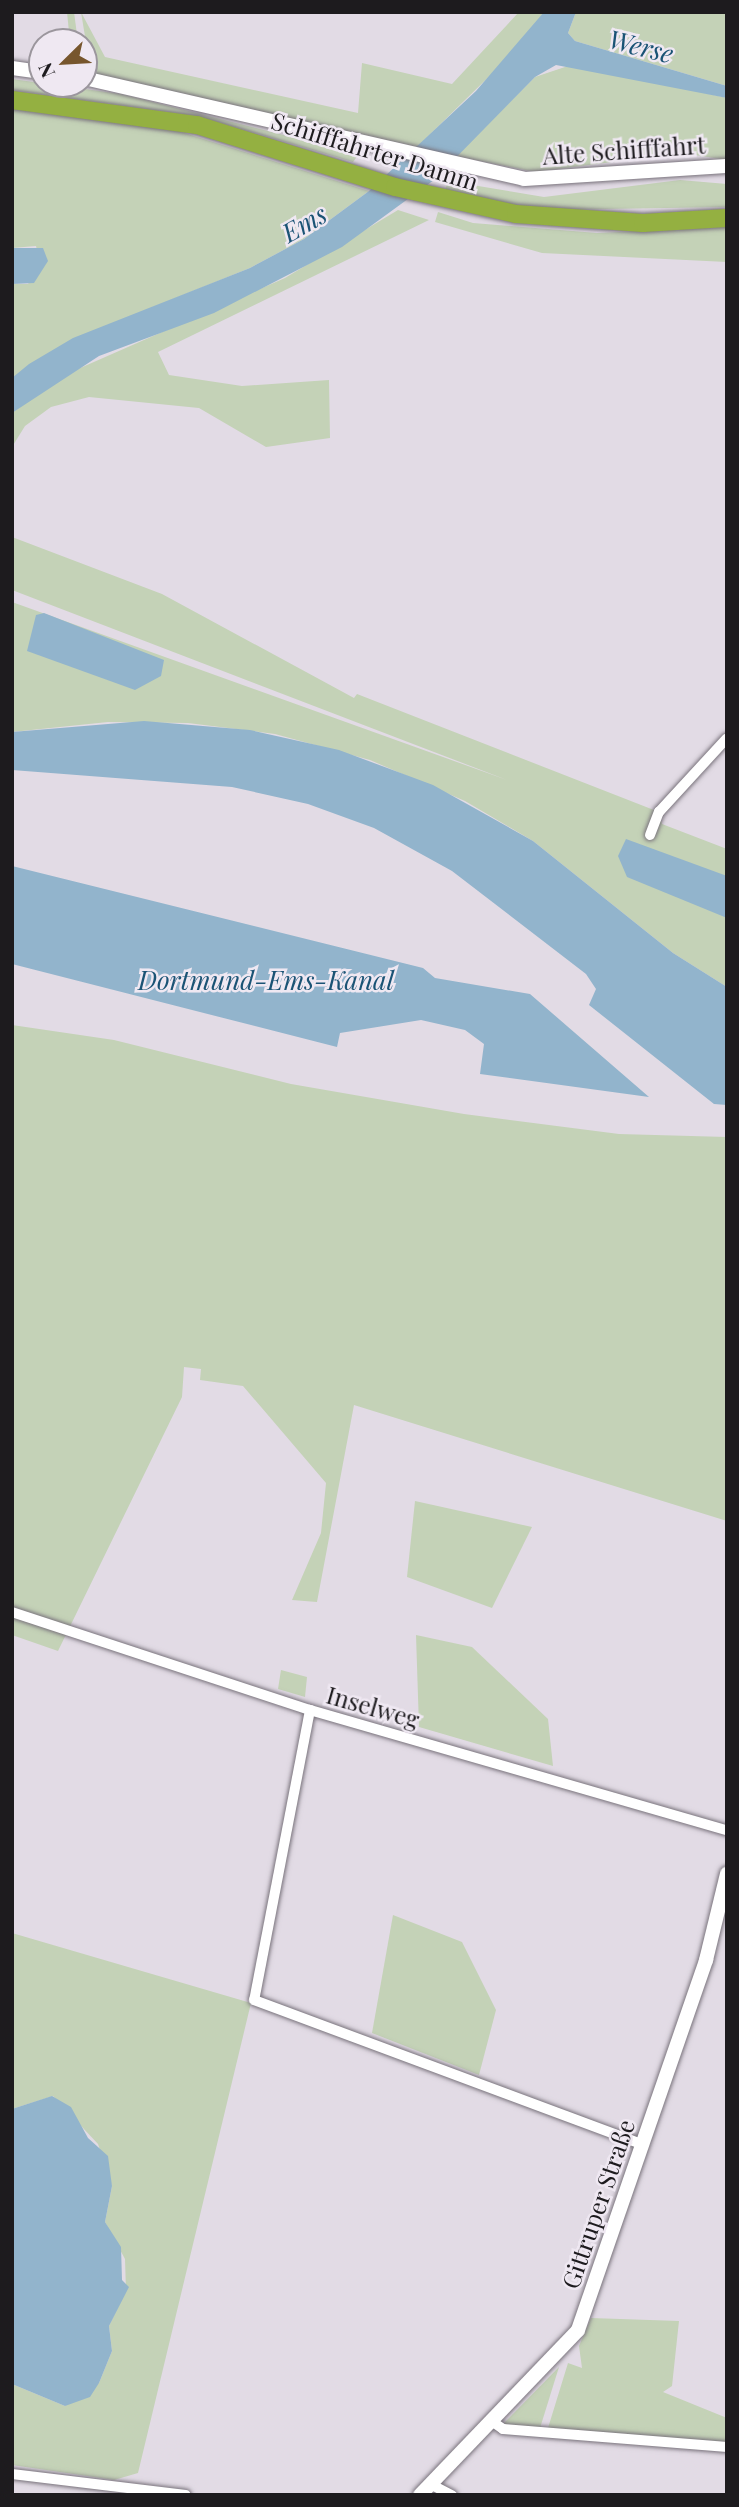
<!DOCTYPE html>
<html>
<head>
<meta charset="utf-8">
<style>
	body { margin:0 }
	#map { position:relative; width:739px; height:2507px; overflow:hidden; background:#e2dbe5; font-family:"Playfair Display",serif }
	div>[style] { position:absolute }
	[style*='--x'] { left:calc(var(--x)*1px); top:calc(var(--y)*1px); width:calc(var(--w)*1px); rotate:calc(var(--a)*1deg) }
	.green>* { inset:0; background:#c4d2b7 }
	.water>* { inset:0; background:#92b4cc }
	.roads { filter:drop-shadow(0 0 2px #79737c) drop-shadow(0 0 2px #79737c) }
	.street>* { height:10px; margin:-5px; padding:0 5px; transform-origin:5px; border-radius:5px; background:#fff }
	.secondary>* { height:14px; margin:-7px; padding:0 7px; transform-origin:7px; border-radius:7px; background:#fff }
	.highway>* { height:18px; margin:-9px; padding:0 9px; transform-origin:9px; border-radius:9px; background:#94b041 }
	span { translate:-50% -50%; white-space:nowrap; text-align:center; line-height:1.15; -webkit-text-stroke:5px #efe8f2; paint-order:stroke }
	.street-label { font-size:24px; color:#1d1b1e }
	.water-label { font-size:26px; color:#1a5375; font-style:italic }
	.frame { position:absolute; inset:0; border:14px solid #1d1b1e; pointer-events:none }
	.north { position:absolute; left:28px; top:28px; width:70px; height:70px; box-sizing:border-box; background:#efe8f2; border:2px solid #9b969d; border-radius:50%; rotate:246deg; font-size:19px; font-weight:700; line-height:28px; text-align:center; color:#1d1b1e }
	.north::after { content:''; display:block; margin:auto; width:24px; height:32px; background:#77562d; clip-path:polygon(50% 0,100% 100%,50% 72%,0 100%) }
</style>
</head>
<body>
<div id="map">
	<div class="green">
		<i style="clip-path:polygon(67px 12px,74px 12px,78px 42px,70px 42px)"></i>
		<i style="clip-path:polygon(81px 12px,105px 57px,358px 113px,362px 63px,452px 84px,519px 12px,544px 12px,516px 50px,417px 147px,91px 73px)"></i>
		<i style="clip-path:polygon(576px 12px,727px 12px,727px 86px,575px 41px,568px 33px)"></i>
		<i style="clip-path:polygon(574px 64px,727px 98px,727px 160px,682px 153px,535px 172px,455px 156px,535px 77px)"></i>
		<i style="clip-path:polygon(12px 79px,121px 94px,359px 154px,353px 162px,198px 116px,12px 90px)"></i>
		<i style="clip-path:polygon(12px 106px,146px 121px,369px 191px,304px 239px,250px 268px,131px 316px,12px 378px,12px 284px,28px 284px,41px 267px,36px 246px,12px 248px)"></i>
		<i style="clip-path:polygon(680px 180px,727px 184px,727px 207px,543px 210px,443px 196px,448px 181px,544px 197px)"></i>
		<i style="clip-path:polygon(398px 210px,429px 220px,158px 352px,169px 375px,242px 386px,329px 380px,330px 438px,266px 447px,199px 408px,89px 397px,51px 407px,25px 426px,12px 447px,12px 413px,62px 376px,285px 278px)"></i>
		<i style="clip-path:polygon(438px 212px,473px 223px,597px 233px,727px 227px,727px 262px,542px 253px,435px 222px)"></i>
		<i style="clip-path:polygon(12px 537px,162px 594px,354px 698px,357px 694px,659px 812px,662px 824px,727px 849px,727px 987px,673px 953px,533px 841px,465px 801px,370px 760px,275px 734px,188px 723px,108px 722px,12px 732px,12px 602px,507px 780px,12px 590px)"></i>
		<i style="clip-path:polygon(12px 1025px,114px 1040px,291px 1084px,464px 1114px,619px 1134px,727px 1137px,727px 1521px,354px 1405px,317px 1602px,292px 1600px,321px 1533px,326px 1483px,243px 1386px,200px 1380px,201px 1369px,184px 1367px,182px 1397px,58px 1651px,12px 1635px)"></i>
		<i style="clip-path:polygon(415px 1501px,532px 1527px,492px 1608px,407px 1577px)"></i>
		<i style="clip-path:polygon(416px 1635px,472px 1647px,548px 1719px,553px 1766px,419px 1727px)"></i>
		<i style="clip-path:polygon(281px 1670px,307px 1677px,305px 1697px,278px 1689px)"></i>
		<i style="clip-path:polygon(393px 1915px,462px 1942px,496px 2010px,479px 2075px,372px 2033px)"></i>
		<i style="clip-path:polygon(12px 1933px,251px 2003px,138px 2473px,114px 2480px,12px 2465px,12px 2384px,65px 2406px,99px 2383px,112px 2351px,109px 2326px,126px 2291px,125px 2259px,105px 2222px,112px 2186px,98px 2144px,53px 2096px,12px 2109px)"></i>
		<i style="clip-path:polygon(591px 2318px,679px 2321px,672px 2386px,663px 2392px,727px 2418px,727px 2444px,548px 2428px,568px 2363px,582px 2368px,579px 2346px)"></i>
		<i style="clip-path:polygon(559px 2367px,540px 2428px,503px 2424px)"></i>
	</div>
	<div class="water">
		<i style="clip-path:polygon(544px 12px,576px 12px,568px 33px,575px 41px,727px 86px,727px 98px,556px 65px,535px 77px,434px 180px,342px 247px,214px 313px,99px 356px,12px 413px,12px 378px,29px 364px,73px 338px,250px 268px,304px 239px,369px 191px,476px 91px)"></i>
		<i style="clip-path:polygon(12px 248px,43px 248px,48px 261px,34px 283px,12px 284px)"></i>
		<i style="clip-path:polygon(44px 613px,164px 660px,161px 676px,135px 690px,27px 651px,36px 615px)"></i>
		<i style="clip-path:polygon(144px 721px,250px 730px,339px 750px,433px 785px,533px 841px,673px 953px,727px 987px,727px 1105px,714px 1104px,589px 1005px,596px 989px,586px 974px,452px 871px,374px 828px,308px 804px,232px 787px,12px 770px,12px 732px)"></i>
		<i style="clip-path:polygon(626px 839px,727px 876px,727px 918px,627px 877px,618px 856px)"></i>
		<i style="clip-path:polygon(12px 866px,423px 968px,435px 978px,530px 994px,649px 1097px,480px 1074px,484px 1044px,465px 1030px,421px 1020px,340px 1033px,337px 1047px,12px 964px)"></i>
		<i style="clip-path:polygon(52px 2096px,71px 2107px,88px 2138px,108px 2156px,112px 2186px,105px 2222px,121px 2247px,122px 2280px,129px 2287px,109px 2326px,112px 2351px,99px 2383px,90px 2397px,65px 2406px,12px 2384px,12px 2109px)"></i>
	</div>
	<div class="roads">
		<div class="street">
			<i style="--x:650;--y:835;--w:25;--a:-69"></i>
			<i style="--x:659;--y:812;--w:100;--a:-47.4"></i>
			<i style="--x:12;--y:1612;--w:314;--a:18.2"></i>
			<i style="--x:310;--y:1710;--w:434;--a:16.1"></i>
			<i style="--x:310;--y:1710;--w:295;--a:100.9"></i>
			<i style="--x:254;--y:2000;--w:414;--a:20.4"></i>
			<i style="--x:493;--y:2422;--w:12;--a:35"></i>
			<i style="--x:503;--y:2429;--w:225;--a:4.6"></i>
			<i style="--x:12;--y:2474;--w:175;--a:6.9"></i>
			<i style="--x:430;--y:2484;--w:25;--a:27"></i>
		</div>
		<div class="secondary">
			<i style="--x:12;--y:68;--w:30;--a:8"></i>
			<i style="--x:84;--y:78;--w:451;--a:12.9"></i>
			<i style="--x:524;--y:179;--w:203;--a:-3.7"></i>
			<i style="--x:420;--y:2495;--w:228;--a:-46.2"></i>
			<i style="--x:578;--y:2330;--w:392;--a:-70.9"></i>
			<i style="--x:706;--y:1960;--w:89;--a:-76.3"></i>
		</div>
		<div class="highway">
			<i style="--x:12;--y:100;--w:187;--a:7.7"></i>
			<i style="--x:197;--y:125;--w:207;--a:17.4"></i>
			<i style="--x:395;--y:187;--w:124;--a:12.6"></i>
			<i style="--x:516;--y:214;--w:127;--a:4.1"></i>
			<i style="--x:643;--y:223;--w:84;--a:-3.4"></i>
		</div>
	</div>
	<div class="street-label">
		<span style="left:624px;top:150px;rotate:-4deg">Alte Schifffahrt</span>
		<span style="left:375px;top:151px;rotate:17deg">Schifffahrter Damm</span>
		<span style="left:373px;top:1707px;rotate:16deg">Inselweg</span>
		<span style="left:598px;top:2204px;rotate:-71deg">Gittruper Straße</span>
	</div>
	<div class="water-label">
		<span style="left:641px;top:46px;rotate:14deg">Werse</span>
		<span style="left:304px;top:223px;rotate:-30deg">Ems</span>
		<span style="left:266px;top:980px">Dortmund-Ems-Kanal</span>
	</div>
	<div class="frame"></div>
	<div class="north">N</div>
</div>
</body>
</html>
